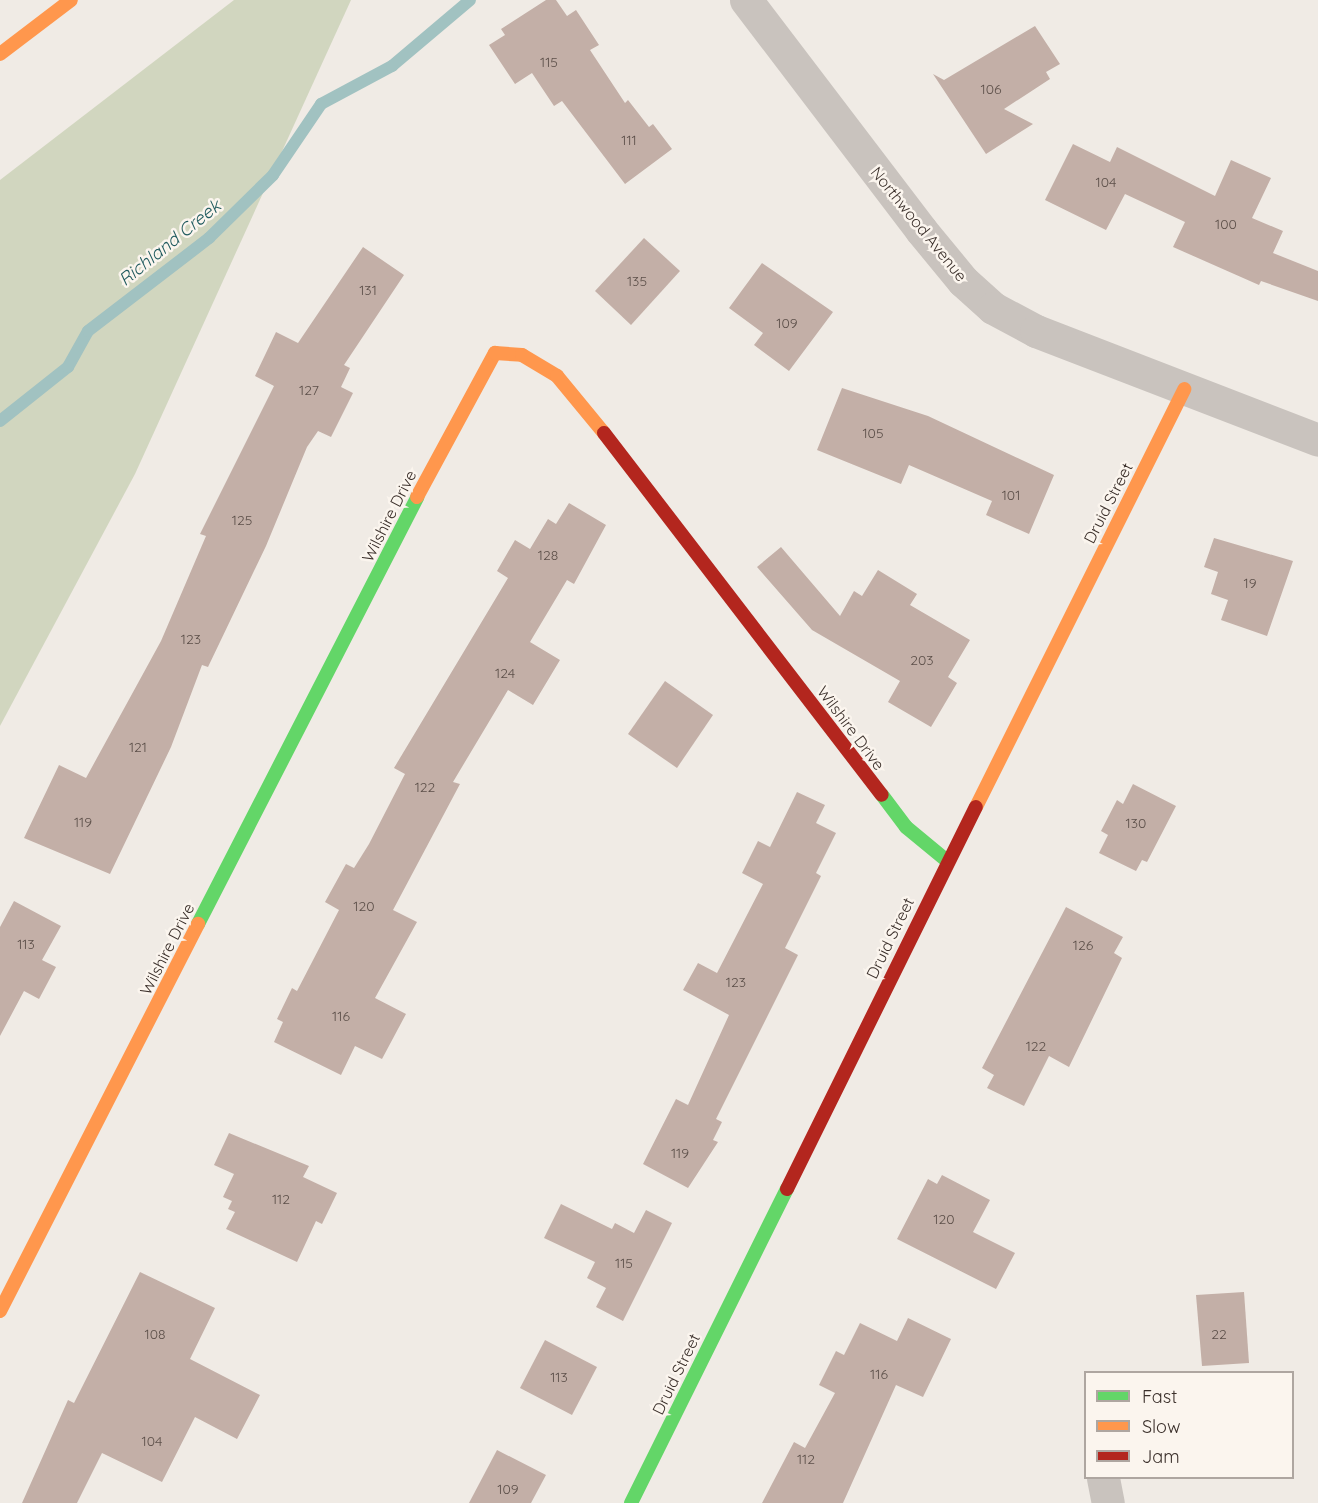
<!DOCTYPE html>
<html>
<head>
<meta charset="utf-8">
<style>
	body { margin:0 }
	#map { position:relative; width:1318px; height:1503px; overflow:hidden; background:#f0ebe5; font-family:Quicksand,sans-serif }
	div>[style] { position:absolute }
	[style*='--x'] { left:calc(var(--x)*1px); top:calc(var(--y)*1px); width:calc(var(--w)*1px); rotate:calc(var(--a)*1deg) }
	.green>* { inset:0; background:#d1d6bf }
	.stream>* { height:12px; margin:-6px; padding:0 6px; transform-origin:6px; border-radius:6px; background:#a1c2c1 }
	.building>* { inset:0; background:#c3afa7 }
	.street>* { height:33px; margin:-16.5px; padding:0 16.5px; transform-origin:16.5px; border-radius:16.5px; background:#c9c3be }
	.fast>* { height:14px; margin:-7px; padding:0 7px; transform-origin:7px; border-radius:7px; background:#63d668 }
	.slow>* { height:14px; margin:-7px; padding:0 7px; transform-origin:7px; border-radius:7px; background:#ff974d }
	.jam>* { height:14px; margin:-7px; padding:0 7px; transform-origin:7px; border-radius:7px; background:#b3261e }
	span { translate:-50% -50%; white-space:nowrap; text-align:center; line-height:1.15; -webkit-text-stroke:5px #fbf5ee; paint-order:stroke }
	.number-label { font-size:14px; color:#5d504a }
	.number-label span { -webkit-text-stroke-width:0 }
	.street-label { font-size:16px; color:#3b302b }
	.water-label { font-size:18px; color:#1f5a5e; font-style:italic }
	.legend { position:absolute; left:1084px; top:1371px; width:210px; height:108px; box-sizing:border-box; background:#fbf5ee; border:2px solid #aea6a0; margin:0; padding:8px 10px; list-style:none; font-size:18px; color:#3b302b }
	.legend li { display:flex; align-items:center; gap:12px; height:30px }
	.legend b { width:30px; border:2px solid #aea6a0 }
</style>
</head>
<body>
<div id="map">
	<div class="green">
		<i style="clip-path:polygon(234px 0,351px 0,135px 474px,0 726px,0 180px)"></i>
	</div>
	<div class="stream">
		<i style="--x:0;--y:421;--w:87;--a:-38.5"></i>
		<i style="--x:68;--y:367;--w:41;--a:-60.9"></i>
		<i style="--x:88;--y:331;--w:153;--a:-37.5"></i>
		<i style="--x:209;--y:238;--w:90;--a:-44.5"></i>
		<i style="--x:273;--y:175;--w:86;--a:-55.9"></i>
		<i style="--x:321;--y:104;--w:81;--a:-28.2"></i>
		<i style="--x:392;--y:66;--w:102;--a:-40.2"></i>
	</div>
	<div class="building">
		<i style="clip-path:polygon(546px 0,556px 0,567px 16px,576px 10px,599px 45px,590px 50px,625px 103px,628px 100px,649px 127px,653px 124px,672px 149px,625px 184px,562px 101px,554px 106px,532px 73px,515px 84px,489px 45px,505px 35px,501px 29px)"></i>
		<i style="clip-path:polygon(1035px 26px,1060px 64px,1046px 72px,1050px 79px,1004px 109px,1033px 124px,986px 154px,933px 74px,944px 80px)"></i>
		<i style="clip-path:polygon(1073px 144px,1110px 162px,1117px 147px,1215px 196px,1231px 160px,1271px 178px,1252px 218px,1283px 231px,1273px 253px,1318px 271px,1318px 301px,1261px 281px,1259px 285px,1173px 247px,1185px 222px,1125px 194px,1106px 230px,1045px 200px)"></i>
		<i style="clip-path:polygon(644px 238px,680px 271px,631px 325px,595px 291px)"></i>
		<i style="clip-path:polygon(363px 247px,404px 275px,344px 365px,350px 368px,341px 387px,353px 393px,331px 437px,318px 431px,307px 447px,266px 546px,208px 667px,202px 665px,171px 747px,110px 874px,24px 838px,59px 765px,86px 778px,161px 641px,206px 536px,200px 534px,274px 386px,255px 376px,276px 332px,298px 343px)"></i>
		<i style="clip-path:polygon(762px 263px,833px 312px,789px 371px,754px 345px,763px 333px,729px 308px)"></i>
		<i style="clip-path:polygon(842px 388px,928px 416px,1054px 475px,1029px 534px,986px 515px,992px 501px,909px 465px,901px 484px,817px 450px)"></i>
		<i style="clip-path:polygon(569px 503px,606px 525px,574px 584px,567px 580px,530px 642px,560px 660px,533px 705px,508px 690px,453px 782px,460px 784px,393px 910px,417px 922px,375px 998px,406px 1014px,382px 1059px,355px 1046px,341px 1075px,274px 1042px,283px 1022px,277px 1019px,292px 988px,297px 991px,339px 910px,325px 902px,346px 864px,354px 868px,369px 844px,405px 774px,394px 768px,508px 578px,497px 571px,515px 540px,530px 549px,548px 519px,556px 524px)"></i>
		<i style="clip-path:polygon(1214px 538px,1293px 561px,1267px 636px,1221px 620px,1228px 600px,1211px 594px,1218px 572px,1204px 567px)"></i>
		<i style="clip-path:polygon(781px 547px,840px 616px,854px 591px,862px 596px,878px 570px,917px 594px,910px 605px,970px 640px,948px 677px,957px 683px,931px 727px,888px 702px,900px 681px,812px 630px,757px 567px)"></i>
		<i style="clip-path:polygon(665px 681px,713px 715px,677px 768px,628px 734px)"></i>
		<i style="clip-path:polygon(1133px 784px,1176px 806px,1147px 862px,1142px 860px,1136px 871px,1099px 853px,1108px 835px,1101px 831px,1117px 800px,1123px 804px)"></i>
		<i style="clip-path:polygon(797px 792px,825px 805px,816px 823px,836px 833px,816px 873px,821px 876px,785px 948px,798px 955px,716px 1119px,722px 1122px,713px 1140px,718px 1142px,688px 1188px,643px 1164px,676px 1099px,688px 1105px,729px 1015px,683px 990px,698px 963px,717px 973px,763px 884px,742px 873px,758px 841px,770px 847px)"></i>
		<i style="clip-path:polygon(14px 901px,61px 926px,42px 960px,56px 967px,39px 999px,24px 991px,0 1036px,0 927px)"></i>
		<i style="clip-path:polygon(1066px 907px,1123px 937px,1114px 953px,1122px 958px,1069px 1067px,1049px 1056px,1024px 1106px,987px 1088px,994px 1075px,982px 1068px)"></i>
		<i style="clip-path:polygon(229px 1133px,309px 1166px,303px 1177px,337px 1193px,322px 1224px,316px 1221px,297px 1262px,226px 1229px,235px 1212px,228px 1209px,232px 1201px,223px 1197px,234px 1174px,214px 1165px)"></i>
		<i style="clip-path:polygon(942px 1175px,990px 1200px,973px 1232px,1015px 1253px,996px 1289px,897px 1239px,928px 1179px,937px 1184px)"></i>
		<i style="clip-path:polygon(561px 1204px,612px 1229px,615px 1223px,634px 1233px,646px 1210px,672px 1223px,623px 1321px,596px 1307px,606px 1288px,587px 1278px,595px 1262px,544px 1238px)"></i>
		<i style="clip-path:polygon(140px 1272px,215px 1308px,190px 1359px,260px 1395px,237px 1439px,195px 1417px,162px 1482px,102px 1453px,77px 1503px,22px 1503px,68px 1400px,74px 1403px)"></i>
		<i style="clip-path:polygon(1244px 1292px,1249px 1363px,1202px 1366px,1196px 1295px)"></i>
		<i style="clip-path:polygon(908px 1318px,951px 1339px,923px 1397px,896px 1385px,843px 1503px,762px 1503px,794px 1442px,805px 1448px,835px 1393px,819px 1385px,836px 1351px,844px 1355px,860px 1323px,897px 1341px)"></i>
		<i style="clip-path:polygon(545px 1340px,597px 1367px,572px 1415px,520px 1388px)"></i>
		<i style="clip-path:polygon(497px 1450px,546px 1475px,531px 1503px,469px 1503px)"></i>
	</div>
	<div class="street">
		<i style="--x:746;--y:0;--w:289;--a:52.7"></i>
		<i style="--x:921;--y:230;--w:66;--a:50.5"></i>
		<i style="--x:963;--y:281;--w:40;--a:42"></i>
		<i style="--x:993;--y:308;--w:49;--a:28.1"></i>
		<i style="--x:1036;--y:331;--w:302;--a:21.1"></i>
		<i style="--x:1103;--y:1478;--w:25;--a:79"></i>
	</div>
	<div class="fast">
		<i style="--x:882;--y:795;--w:40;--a:53"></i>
		<i style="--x:906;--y:827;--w:52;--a:39.5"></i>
		<i style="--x:198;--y:924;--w:480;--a:-62.8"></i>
		<i style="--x:631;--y:1503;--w:351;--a:-63.6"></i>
	</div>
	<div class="slow">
		<i style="--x:0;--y:54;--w:89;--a:-37.3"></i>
		<i style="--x:417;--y:497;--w:164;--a:-61.6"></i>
		<i style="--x:495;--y:353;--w:27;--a:4"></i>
		<i style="--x:522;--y:355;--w:41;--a:31"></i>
		<i style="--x:557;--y:376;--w:74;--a:50.5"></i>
		<i style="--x:976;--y:807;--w:467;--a:-63.5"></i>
		<i style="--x:0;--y:1311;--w:435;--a:-62.9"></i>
	</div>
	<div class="jam">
		<i style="--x:604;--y:433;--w:456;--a:52.5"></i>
		<i style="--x:787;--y:1189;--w:426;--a:-63.7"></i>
	</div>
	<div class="number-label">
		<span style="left:549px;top:62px">115</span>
		<span style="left:991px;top:89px">106</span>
		<span style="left:629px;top:140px">111</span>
		<span style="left:1106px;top:182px">104</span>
		<span style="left:1226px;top:224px">100</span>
		<span style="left:637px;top:281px">135</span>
		<span style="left:368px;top:290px">131</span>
		<span style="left:787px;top:323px">109</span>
		<span style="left:309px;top:390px">127</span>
		<span style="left:873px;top:433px">105</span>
		<span style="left:1011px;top:495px">101</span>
		<span style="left:242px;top:520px">125</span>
		<span style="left:548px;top:555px">128</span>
		<span style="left:1250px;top:583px">19</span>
		<span style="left:191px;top:639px">123</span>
		<span style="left:922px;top:660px">203</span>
		<span style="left:505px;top:673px">124</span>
		<span style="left:138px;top:747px">121</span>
		<span style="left:425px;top:787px">122</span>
		<span style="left:83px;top:822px">119</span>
		<span style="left:1136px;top:823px">130</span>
		<span style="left:364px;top:906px">120</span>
		<span style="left:26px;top:944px">113</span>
		<span style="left:1083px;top:945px">126</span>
		<span style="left:736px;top:982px">123</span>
		<span style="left:341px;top:1016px">116</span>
		<span style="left:1036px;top:1046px">122</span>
		<span style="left:680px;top:1153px">119</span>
		<span style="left:281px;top:1199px">112</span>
		<span style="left:944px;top:1219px">120</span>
		<span style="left:624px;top:1263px">115</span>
		<span style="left:155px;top:1334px">108</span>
		<span style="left:1219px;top:1334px">22</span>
		<span style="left:879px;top:1374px">116</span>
		<span style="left:559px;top:1377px">113</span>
		<span style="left:152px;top:1441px">104</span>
		<span style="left:806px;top:1459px">112</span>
		<span style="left:508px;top:1489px">109</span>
	</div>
	<div class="street-label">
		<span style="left:919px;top:224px;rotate:51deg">Northwood Avenue</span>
		<span style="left:1108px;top:503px;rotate:-63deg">Druid Street</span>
		<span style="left:389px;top:516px;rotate:-63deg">Wilshire Drive</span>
		<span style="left:851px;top:728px;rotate:53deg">Wilshire Drive</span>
		<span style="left:890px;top:938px;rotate:-64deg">Druid Street</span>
		<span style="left:167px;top:949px;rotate:-63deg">Wilshire Drive</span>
		<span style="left:676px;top:1374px;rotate:-64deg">Druid Street</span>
	</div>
	<div class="water-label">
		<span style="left:170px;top:243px;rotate:-39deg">Richland Creek</span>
	</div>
	<ul class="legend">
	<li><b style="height:8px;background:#63d668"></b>Fast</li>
	<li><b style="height:8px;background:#ff974d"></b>Slow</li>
	<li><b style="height:8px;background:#b3261e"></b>Jam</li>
	</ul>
</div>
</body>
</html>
